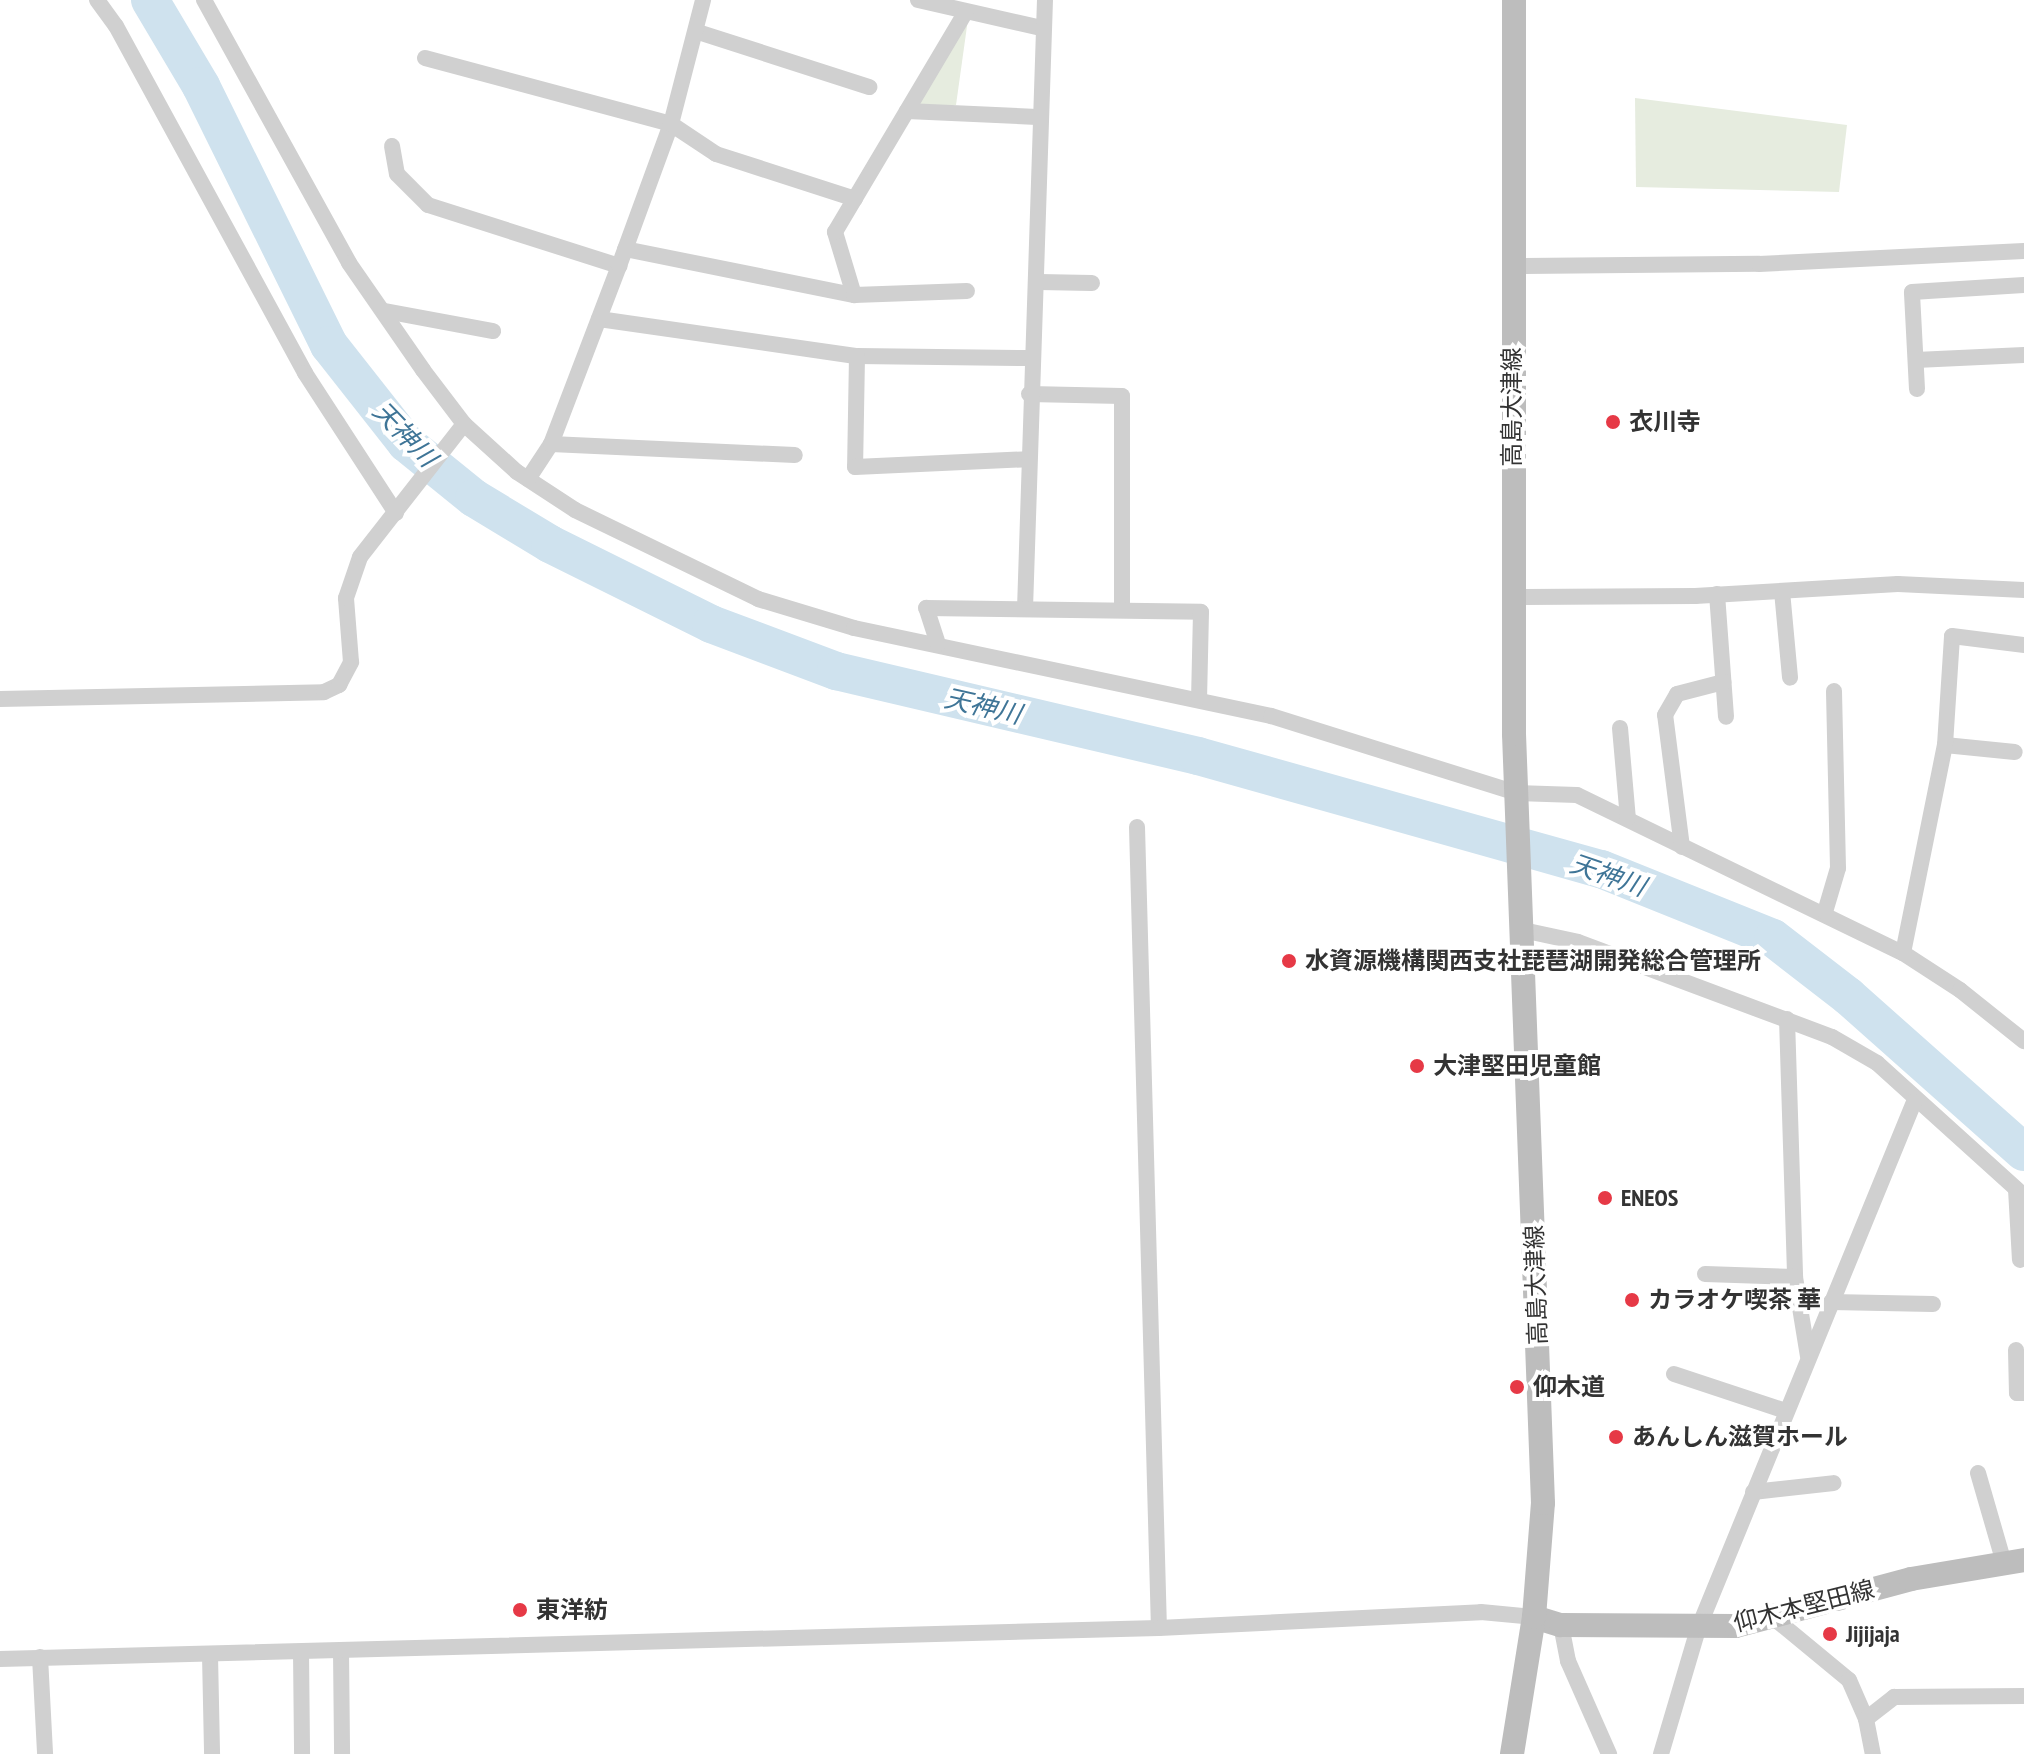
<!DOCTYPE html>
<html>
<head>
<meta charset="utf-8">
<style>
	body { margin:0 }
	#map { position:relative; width:2024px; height:1754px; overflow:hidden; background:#fff; font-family:"PT Sans Narrow","Noto Sans JP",sans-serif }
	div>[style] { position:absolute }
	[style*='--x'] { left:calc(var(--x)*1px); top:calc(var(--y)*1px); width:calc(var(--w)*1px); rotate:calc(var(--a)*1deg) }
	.green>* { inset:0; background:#e6ecdf }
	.river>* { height:38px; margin:-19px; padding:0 19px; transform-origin:19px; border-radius:19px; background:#cfe2ee }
	.street>* { height:16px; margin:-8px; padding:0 8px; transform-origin:8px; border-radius:8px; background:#d0d0d0 }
	.secondary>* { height:24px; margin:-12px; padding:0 12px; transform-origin:12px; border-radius:12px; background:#bdbdbd }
	.dots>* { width:22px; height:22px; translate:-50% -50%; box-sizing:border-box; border:4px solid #fff; border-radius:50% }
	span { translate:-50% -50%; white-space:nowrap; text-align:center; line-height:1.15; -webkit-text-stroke:8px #fff; paint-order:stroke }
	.street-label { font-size:24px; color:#333 }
	.poi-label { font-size:24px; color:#333; font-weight:700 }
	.left { translate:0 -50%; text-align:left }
	.water-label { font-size:26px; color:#3f7597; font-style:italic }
</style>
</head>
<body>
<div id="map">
	<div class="green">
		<i style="clip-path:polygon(968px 19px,956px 105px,919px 105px)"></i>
		<i style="clip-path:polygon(1635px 98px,1847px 125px,1839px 192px,1636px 187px)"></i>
	</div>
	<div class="river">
		<i style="--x:150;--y:0;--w:100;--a:59.3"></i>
		<i style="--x:201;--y:86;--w:289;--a:63.7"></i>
		<i style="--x:329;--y:345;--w:125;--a:51.8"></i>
		<i style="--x:406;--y:443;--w:87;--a:39"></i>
		<i style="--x:474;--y:498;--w:89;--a:31.2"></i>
		<i style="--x:550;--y:544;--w:180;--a:26.4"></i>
		<i style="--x:711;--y:624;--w:134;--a:20.6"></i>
		<i style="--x:836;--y:671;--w:372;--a:13.2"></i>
		<i style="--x:1198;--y:756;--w:419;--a:15.7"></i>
		<i style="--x:1601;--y:869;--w:185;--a:21.9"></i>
		<i style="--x:1773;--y:938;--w:95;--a:37.7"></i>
		<i style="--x:1848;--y:996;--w:235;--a:41.6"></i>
	</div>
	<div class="street">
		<i style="--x:97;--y:0;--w:32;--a:54"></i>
		<i style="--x:116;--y:26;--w:395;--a:61.4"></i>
		<i style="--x:305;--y:373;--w:167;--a:57"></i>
		<i style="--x:204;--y:0;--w:300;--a:61.1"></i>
		<i style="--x:349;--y:263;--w:130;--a:55.3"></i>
		<i style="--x:423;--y:370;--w:68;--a:52.8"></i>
		<i style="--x:464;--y:424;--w:72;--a:42.2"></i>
		<i style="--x:517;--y:472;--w:69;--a:33.2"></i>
		<i style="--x:575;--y:510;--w:203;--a:25.9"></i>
		<i style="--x:758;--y:599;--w:100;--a:16.8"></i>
		<i style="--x:854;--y:628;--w:426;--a:11.9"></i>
		<i style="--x:1271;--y:716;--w:258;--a:17.4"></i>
		<i style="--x:1517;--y:793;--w:60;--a:1.9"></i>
		<i style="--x:1577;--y:795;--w:362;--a:25.9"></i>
		<i style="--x:1903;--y:953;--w:68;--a:33"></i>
		<i style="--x:1960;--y:990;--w:82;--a:38.6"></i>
		<i style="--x:918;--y:0;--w:126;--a:12.8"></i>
		<i style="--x:698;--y:32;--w:180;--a:17.8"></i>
		<i style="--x:425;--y:58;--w:255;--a:15"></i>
		<i style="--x:671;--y:124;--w:54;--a:33.7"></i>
		<i style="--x:716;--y:154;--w:146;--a:17.9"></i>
		<i style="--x:907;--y:111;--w:130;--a:2.6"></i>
		<i style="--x:392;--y:146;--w:28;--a:80"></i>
		<i style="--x:397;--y:174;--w:44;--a:45"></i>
		<i style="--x:428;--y:205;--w:201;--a:17.7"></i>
		<i style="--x:625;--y:249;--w:234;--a:11.4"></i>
		<i style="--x:854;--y:295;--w:66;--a:-106.8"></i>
		<i style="--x:835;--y:232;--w:255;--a:-59.3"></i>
		<i style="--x:1513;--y:266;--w:246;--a:-0.5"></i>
		<i style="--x:1759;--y:264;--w:265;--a:-2.8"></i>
		<i style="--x:1039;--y:282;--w:53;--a:1.1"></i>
		<i style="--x:854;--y:295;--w:113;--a:-2"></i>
		<i style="--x:385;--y:311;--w:110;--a:10.5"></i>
		<i style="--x:599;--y:319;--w:261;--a:8.2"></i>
		<i style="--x:857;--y:356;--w:173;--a:0.7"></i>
		<i style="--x:857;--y:356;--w:111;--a:91"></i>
		<i style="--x:855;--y:467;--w:173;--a:-2.6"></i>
		<i style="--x:1916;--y:360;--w:108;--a:-2.7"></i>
		<i style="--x:1917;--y:389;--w:97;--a:-93"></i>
		<i style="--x:1912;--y:292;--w:112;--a:-3.6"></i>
		<i style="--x:1029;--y:394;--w:93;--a:1.2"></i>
		<i style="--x:1122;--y:396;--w:214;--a:90"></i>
		<i style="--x:551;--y:444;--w:244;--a:2.6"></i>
		<i style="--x:528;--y:479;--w:42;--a:-56.7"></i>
		<i style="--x:551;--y:444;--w:191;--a:-69.1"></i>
		<i style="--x:619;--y:266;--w:151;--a:-69.9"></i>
		<i style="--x:671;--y:124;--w:128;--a:-75.5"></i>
		<i style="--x:1782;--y:591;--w:87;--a:84.7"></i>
		<i style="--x:1717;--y:594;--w:123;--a:85.8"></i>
		<i style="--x:1511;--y:597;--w:184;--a:-0.3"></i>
		<i style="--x:1695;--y:596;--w:203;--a:-3.4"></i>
		<i style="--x:1898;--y:584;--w:126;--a:2.7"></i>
		<i style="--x:1025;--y:609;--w:609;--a:-88.12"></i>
		<i style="--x:938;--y:644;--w:38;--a:-108"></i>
		<i style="--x:926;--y:608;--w:275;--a:0.8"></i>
		<i style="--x:1201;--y:612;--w:86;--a:91.3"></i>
		<i style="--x:0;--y:699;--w:324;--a:-1.2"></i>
		<i style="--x:324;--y:692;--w:17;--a:-25"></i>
		<i style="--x:339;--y:685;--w:26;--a:-62"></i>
		<i style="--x:351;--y:662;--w:64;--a:-94.5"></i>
		<i style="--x:346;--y:598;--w:43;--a:-71.1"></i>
		<i style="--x:360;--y:557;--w:169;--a:-52"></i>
		<i style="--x:1620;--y:728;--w:91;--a:85"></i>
		<i style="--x:1945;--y:745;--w:70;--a:5.7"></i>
		<i style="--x:1137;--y:827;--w:801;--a:88.43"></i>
		<i style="--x:1682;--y:847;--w:133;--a:-97.3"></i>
		<i style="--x:1665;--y:715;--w:24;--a:-60"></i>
		<i style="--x:1677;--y:694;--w:48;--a:-14.6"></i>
		<i style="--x:1825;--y:912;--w:46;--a:-73.5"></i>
		<i style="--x:1838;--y:868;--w:177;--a:-91.3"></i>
		<i style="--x:1523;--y:930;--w:56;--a:12.3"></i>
		<i style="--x:1578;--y:942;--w:271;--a:20.5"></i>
		<i style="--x:1832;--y:1037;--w:52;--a:30"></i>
		<i style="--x:1877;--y:1063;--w:198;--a:42.1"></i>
		<i style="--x:1903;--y:953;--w:212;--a:-78.6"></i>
		<i style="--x:1945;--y:745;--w:109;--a:-86.3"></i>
		<i style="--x:1952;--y:636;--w:73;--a:7.1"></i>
		<i style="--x:1787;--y:1019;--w:258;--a:88.2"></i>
		<i style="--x:1795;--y:1277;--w:80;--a:80.7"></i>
		<i style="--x:2016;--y:1189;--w:71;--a:86.8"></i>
		<i style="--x:1705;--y:1274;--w:90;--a:1.9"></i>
		<i style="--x:1831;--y:1302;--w:102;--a:1.1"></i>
		<i style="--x:2016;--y:1350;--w:43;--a:88.7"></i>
		<i style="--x:2017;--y:1393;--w:7;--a:0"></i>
		<i style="--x:1674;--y:1374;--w:118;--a:18.3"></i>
		<i style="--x:1978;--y:1473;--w:94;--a:73.9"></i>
		<i style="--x:1753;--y:1492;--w:81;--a:-6.3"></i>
		<i style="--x:1775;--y:1619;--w:96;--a:39.5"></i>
		<i style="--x:1849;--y:1680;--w:43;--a:66.4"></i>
		<i style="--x:1866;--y:1719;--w:36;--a:79"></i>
		<i style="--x:1561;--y:1625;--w:37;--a:79"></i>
		<i style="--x:1568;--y:1661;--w:102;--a:66.2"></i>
		<i style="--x:341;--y:1651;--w:103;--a:89.4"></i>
		<i style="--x:301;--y:1652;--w:102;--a:89.4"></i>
		<i style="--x:210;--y:1655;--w:99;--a:88.8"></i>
		<i style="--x:40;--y:1657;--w:97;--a:87"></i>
		<i style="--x:0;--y:1659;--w:1159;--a:-1.53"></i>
		<i style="--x:1159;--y:1628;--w:322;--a:-2.8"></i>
		<i style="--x:1481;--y:1612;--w:53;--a:5.4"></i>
		<i style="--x:1866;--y:1719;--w:36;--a:-38"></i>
		<i style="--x:1894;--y:1697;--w:130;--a:-0.4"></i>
		<i style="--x:1661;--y:1754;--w:130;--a:-73.5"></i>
		<i style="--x:1698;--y:1629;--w:570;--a:-67.71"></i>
	</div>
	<div class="secondary">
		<i style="--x:1534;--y:1617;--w:28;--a:17"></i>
		<i style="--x:1561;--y:1625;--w:175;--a:0.3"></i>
		<i style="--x:1736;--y:1626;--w:181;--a:-15"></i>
		<i style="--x:1911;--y:1579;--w:115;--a:-9.5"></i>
		<i style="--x:1512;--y:1754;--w:139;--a:-80.9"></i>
		<i style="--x:1534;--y:1617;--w:114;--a:-85.5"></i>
		<i style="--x:1543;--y:1503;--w:770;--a:-92.16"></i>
		<i style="--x:1514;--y:734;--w:734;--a:-90"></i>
	</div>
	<div class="dots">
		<i style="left:1613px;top:422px;background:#e63946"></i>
		<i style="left:1289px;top:961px;background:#e63946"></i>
		<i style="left:1417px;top:1066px;background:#e63946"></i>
		<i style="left:1605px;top:1198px;background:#e63946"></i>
		<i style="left:1632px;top:1300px;background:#e63946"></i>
		<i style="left:1517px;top:1387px;background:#e63946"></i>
		<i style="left:1616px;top:1437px;background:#e63946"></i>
		<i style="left:520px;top:1610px;background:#e63946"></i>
		<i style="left:1830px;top:1634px;background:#e63946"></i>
	</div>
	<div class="street-label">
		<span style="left:1512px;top:407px;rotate:-90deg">高島大津線</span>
		<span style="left:1536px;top:1285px;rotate:-92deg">高島大津線</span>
		<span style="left:1804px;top:1606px;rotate:-14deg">仰木本堅田線</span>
	</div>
	<div class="poi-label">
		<span class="left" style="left:1629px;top:422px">衣川寺</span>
		<span class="left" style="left:1305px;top:961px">水資源機構関西支社琵琶湖開発総合管理所</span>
		<span class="left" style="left:1433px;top:1066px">大津堅田児童館</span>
		<span class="left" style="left:1621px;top:1198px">ENEOS</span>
		<span class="left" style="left:1648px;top:1300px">カラオケ喫茶 華</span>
		<span class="left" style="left:1533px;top:1387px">仰木道</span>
		<span class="left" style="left:1632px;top:1437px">あんしん滋賀ホール</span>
		<span class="left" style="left:536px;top:1610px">東洋紡</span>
		<span class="left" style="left:1846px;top:1634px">Jijijaja</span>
	</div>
	<div class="water-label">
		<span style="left:405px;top:434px;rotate:46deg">天神川</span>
		<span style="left:983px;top:706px;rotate:13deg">天神川</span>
		<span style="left:1608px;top:875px;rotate:19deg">天神川</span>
	</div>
</div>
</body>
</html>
